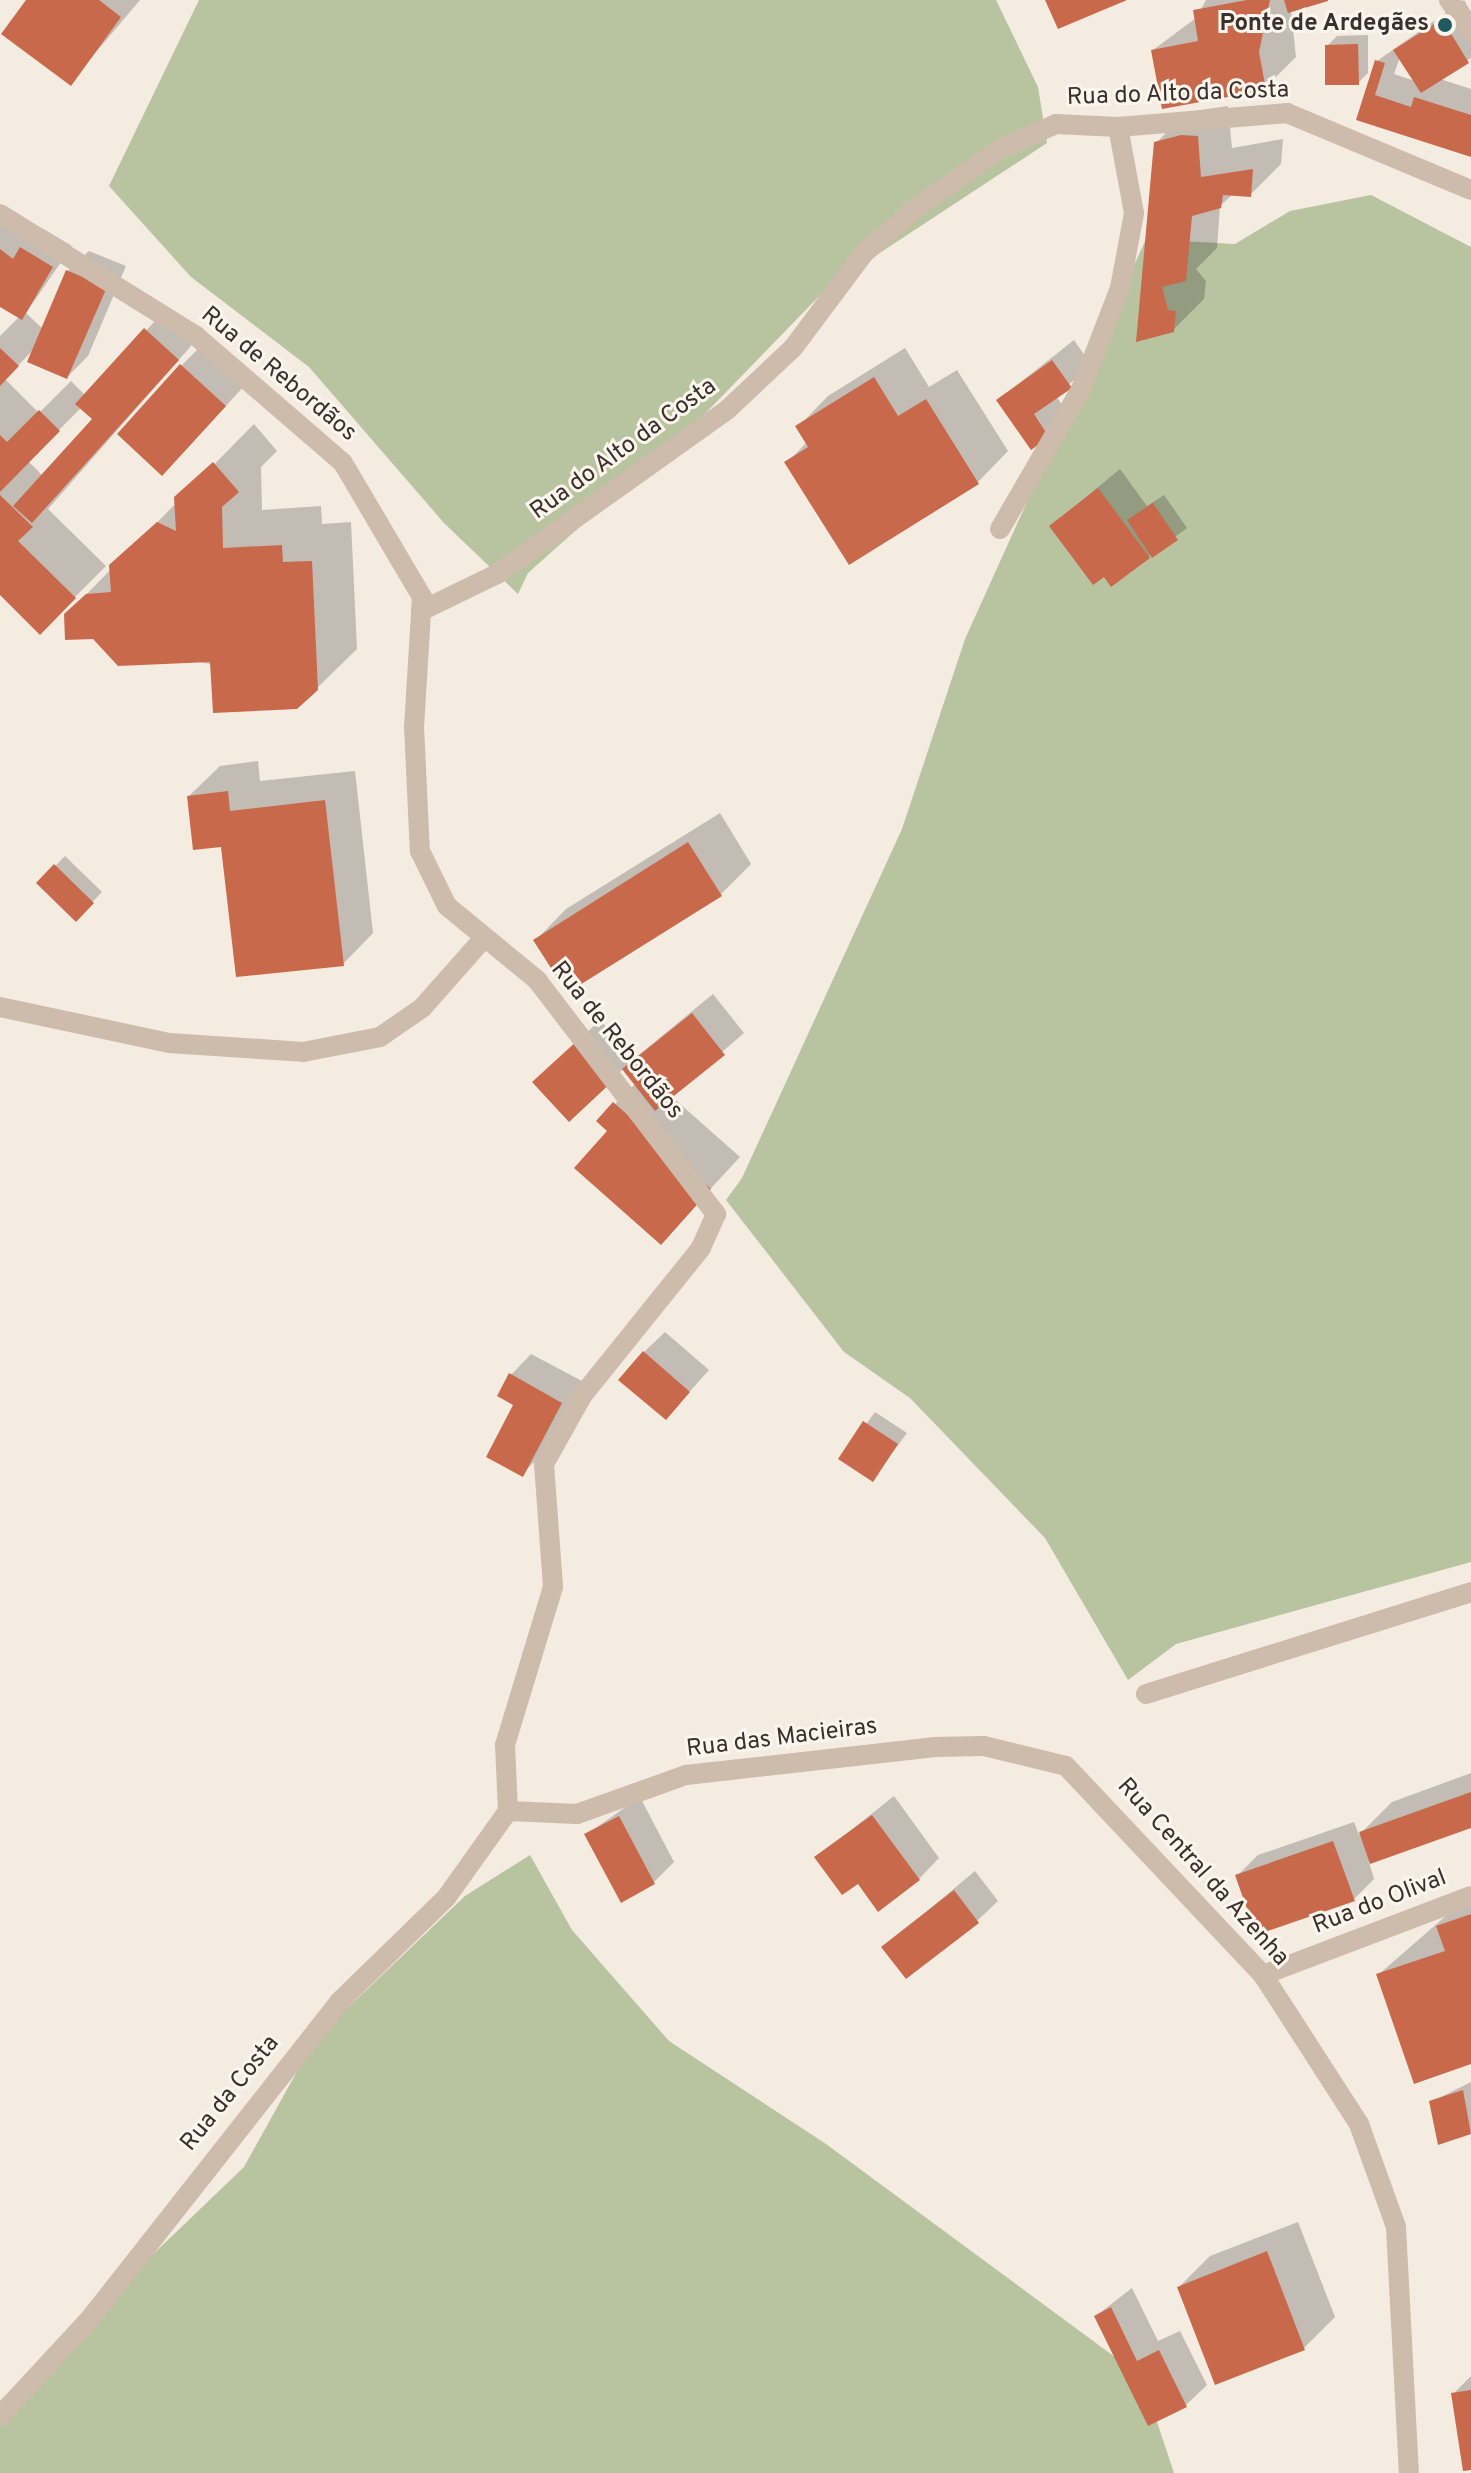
<!DOCTYPE html>
<html>
<head>
<meta charset="utf-8">
<style>
	body { margin:0 }
	#map { position:relative; width:1471px; height:2473px; overflow:hidden; background:#f4ebe1; font-family:Overpass,sans-serif }
	div>[style] { position:absolute }
	[style*='--x'] { left:calc(var(--x)*1px); top:calc(var(--y)*1px); width:calc(var(--w)*1px); rotate:calc(var(--a)*1deg) }
	.green>* { inset:0; background:#b8c4a0 }
	.shadow>* { inset:0; background:#0003 }
	.building>* { inset:0; background:#c8694b }
	.street>* { height:20px; margin:-10px; padding:0 10px; transform-origin:10px; border-radius:10px; background:#cdbbac }
	.dots>* { width:22px; height:22px; translate:-50% -50%; box-sizing:border-box; border:4px solid #fbf5ee; border-radius:50% }
	span { translate:-50% -50%; white-space:nowrap; text-align:center; line-height:1.15; -webkit-text-stroke:6px #fbf5ee; paint-order:stroke }
	.poi-label { font-size:24px; color:#3b302b; font-weight:700 }
	.right { translate:-100% -50%; text-align:right }
	.street-label { font-size:24px; color:#3b302b }
</style>
</head>
<body>
<div id="map">
	<div class="green">
		<i style="clip-path:polygon(199px 0,996px 0,1038px 87px,1047px 143px,828px 287px,696px 423px,528px 573px,518px 594px,444px 523px,309px 367px,191px 277px,109px 186px)"></i>
		<i style="clip-path:polygon(1371px 195px,1471px 247px,1471px 1562px,1176px 1644px,1128px 1680px,1045px 1538px,910px 1398px,844px 1352px,726px 1200px,742px 1178px,902px 829px,965px 639px,1146px 239px,1235px 244px,1290px 211px)"></i>
		<i style="clip-path:polygon(530px 1855px,572px 1930px,669px 2041px,826px 2144px,1142px 2377px,1174px 2473px,0 2473px,0 2401px,244px 2167px,315px 2039px,465px 1896px)"></i>
	</div>
	<div class="shadow">
		<i style="clip-path:polygon(28px 0,140px 0,70px 83px)"></i>
		<i style="clip-path:polygon(1206px 0,1324px 0,1291px 10px,1296px 57px,1265px 88px,1153px 50px,1196px 18px)"></i>
		<i style="clip-path:polygon(evenodd,1464px 0,1471px 12px,1471px 58px,1440px 79px,1471px 89px,1471px 155px,1358px 119px,1377px 61px,1464px 0,1400px 57px,1415px 81px,1394px 74px,1400px 57px)"></i>
		<i style="clip-path:polygon(1368px 35px,1368px 73px,1358px 83px,1327px 46px,1337px 36px)"></i>
		<i style="clip-path:polygon(1228px 106px,1232px 148px,1283px 139px,1281px 164px,1250px 195px,1233px 194px,1220px 206px,1217px 248px,1196px 269px,1206px 281px,1204px 299px,1173px 330px,1138px 339px,1156px 143px,1187px 112px)"></i>
		<i style="clip-path:polygon(evenodd,0 212px,33px 238px,42px 228px,72px 246px,26px 313px,43px 329px,68px 271px,89px 251px,126px 266px,88px 356px,67px 377px,34px 349px,5px 379px,39px 413px,71px 381px,86px 396px,166px 309px,198px 338px,48px 509px,106px 566px,40px 632px,0 592px,0 336px,19px 317px,0 305px,0 212px,82px 407px,95px 419px,43px 476px,28px 461px,82px 407px)"></i>
		<i style="clip-path:polygon(1074px 340px,1091px 365px,1056px 396px,1069px 415px,1048px 435px,998px 400px)"></i>
		<i style="clip-path:polygon(202px 345px,245px 385px,183px 453px,181px 366px)"></i>
		<i style="clip-path:polygon(905px 348px,929px 387px,957px 370px,1008px 451px,978px 482px,787px 463px,807px 442px,798px 427px,828px 396px)"></i>
		<i style="clip-path:polygon(254px 424px,277px 451px,261px 467px,262px 510px,321px 506px,322px 524px,351px 522px,357px 649px,316px 689px,94px 637px,66px 615px)"></i>
		<i style="clip-path:polygon(1120px 469px,1147px 506px,1164px 495px,1187px 528px,1111px 584px,1051px 526px)"></i>
		<i style="clip-path:polygon(258px 761px,260px 781px,355px 771px,373px 933px,343px 964px,223px 844px,189px 796px,220px 766px)"></i>
		<i style="clip-path:polygon(720px 813px,751px 864px,721px 894px,536px 940px,566px 909px)"></i>
		<i style="clip-path:polygon(65px 856px,102px 892px,76px 919px,39px 883px)"></i>
		<i style="clip-path:polygon(713px 994px,744px 1033px,671px 1096px,740px 1157px,661px 1242px,609px 1130px,615px 1104px,636px 1083px,624px 1068px,614px 1078px,556px 1062px,600px 1020px,635px 1058px)"></i>
		<i style="clip-path:polygon(665px 1332px,709px 1370px,666px 1418px,644px 1352px)"></i>
		<i style="clip-path:polygon(531px 1354px,582px 1381px,543px 1453px,522px 1474px,511px 1375px)"></i>
		<i style="clip-path:polygon(875px 1412px,907px 1433px,873px 1479px,841px 1458px)"></i>
		<i style="clip-path:polygon(1471px 1773px,1471px 1826px,1369px 1862px,1374px 1879px,1353px 1900px,1237px 1876px,1258px 1855px,1354px 1822px,1359px 1835px,1392px 1802px)"></i>
		<i style="clip-path:polygon(894px 1796px,939px 1858px,919px 1879px,858px 1882px,817px 1857px)"></i>
		<i style="clip-path:polygon(640px 1797px,674px 1862px,653px 1883px,587px 1834px)"></i>
		<i style="clip-path:polygon(975px 1871px,998px 1901px,977px 1921px,884px 1947px)"></i>
		<i style="clip-path:polygon(1471px 1894px,1471px 2062px,1378px 1975px)"></i>
		<i style="clip-path:polygon(1471px 2082px,1471px 2131px,1442px 2137px,1431px 2102px)"></i>
		<i style="clip-path:polygon(1298px 2222px,1335px 2317px,1304px 2348px,1216px 2383px,1179px 2287px,1210px 2256px)"></i>
		<i style="clip-path:polygon(1132px 2288px,1158px 2341px,1180px 2331px,1207px 2385px,1186px 2405px,1149px 2423px,1096px 2316px)"></i>
		<i style="clip-path:polygon(1471px 2376px,1471px 2468px,1453px 2394px)"></i>
	</div>
	<div class="building">
		<i style="clip-path:polygon(26px 0,99px 0,121px 17px,71px 86px,1px 34px)"></i>
		<i style="clip-path:polygon(1045px 0,1127px 0,1058px 29px)"></i>
		<i style="clip-path:polygon(1247px 0,1270px 0,1259px 52px,1266px 90px,1162px 109px,1151px 50px,1198px 41px,1193px 10px)"></i>
		<i style="clip-path:polygon(1284px 0,1328px 0,1328px 1px,1288px 13px)"></i>
		<i style="clip-path:polygon(1442px 19px,1469px 63px,1421px 93px,1393px 50px)"></i>
		<i style="clip-path:polygon(1358px 44px,1359px 85px,1325px 85px,1325px 45px)"></i>
		<i style="clip-path:polygon(1375px 60px,1385px 63px,1375px 95px,1411px 107px,1414px 97px,1471px 115px,1471px 157px,1356px 120px)"></i>
		<i style="clip-path:polygon(1181px 135px,1198px 136px,1201px 177px,1253px 169px,1251px 197px,1223px 195px,1221px 208px,1192px 216px,1186px 281px,1162px 287px,1168px 310px,1176px 311px,1174px 332px,1136px 342px,1154px 142px)"></i>
		<i style="clip-path:polygon(20px 247px,53px 267px,22px 320px,0 307px,0 249px,13px 259px)"></i>
		<i style="clip-path:polygon(66px 270px,107px 287px,67px 379px,27px 362px)"></i>
		<i style="clip-path:polygon(144px 328px,179px 360px,32px 523px,13px 506px,92px 419px,75px 404px)"></i>
		<i style="clip-path:polygon(0 348px,19px 366px,0 386px)"></i>
		<i style="clip-path:polygon(1052px 360px,1072px 388px,1034px 414px,1049px 437px,1031px 450px,996px 400px)"></i>
		<i style="clip-path:polygon(180px 364px,226px 406px,162px 476px,117px 434px)"></i>
		<i style="clip-path:polygon(874px 377px,898px 416px,926px 399px,979px 484px,849px 565px,784px 462px,808px 447px,795px 426px)"></i>
		<i style="clip-path:polygon(39px 410px,60px 431px,0 492px,0 435px,7px 442px)"></i>
		<i style="clip-path:polygon(213px 462px,239px 492px,222px 507px,223px 548px,282px 545px,283px 562px,312px 561px,318px 690px,297px 709px,213px 713px,210px 662px,118px 666px,93px 639px,65px 640px,64px 614px,86px 594px,111px 592px,109px 565px,157px 522px,176px 531px,174px 497px)"></i>
		<i style="clip-path:polygon(1098px 488px,1150px 558px,1111px 587px,1104px 577px,1093px 585px,1049px 526px)"></i>
		<i style="clip-path:polygon(0 495px,33px 527px,18px 541px,76px 598px,40px 635px,0 595px)"></i>
		<i style="clip-path:polygon(1153px 503px,1178px 540px,1152px 558px,1127px 520px)"></i>
		<i style="clip-path:polygon(228px 791px,230px 811px,325px 800px,344px 966px,236px 977px,221px 847px,193px 850px,187px 796px)"></i>
		<i style="clip-path:polygon(688px 842px,722px 896px,567px 993px,533px 940px)"></i>
		<i style="clip-path:polygon(54px 864px,94px 903px,76px 922px,36px 883px)"></i>
		<i style="clip-path:polygon(692px 1013px,725px 1055px,655px 1111px,622px 1069px)"></i>
		<i style="clip-path:polygon(578px 1040px,615px 1079px,569px 1122px,532px 1082px)"></i>
		<i style="clip-path:polygon(613px 1102px,711px 1189px,661px 1245px,574px 1168px,607px 1131px,596px 1121px)"></i>
		<i style="clip-path:polygon(643px 1351px,690px 1392px,666px 1420px,618px 1380px)"></i>
		<i style="clip-path:polygon(509px 1373px,562px 1403px,523px 1477px,486px 1457px,513px 1405px,497px 1396px)"></i>
		<i style="clip-path:polygon(863px 1421px,898px 1444px,873px 1482px,838px 1459px)"></i>
		<i style="clip-path:polygon(1471px 1792px,1471px 1828px,1370px 1864px,1359px 1832px)"></i>
		<i style="clip-path:polygon(872px 1815px,920px 1880px,878px 1912px,858px 1884px,842px 1895px,814px 1857px)"></i>
		<i style="clip-path:polygon(619px 1816px,655px 1884px,621px 1903px,584px 1834px)"></i>
		<i style="clip-path:polygon(1333px 1841px,1355px 1901px,1256px 1935px,1235px 1875px)"></i>
		<i style="clip-path:polygon(954px 1890px,979px 1923px,906px 1979px,881px 1947px)"></i>
		<i style="clip-path:polygon(1471px 1914px,1471px 2064px,1414px 2084px,1376px 1974px,1445px 1951px,1436px 1926px)"></i>
		<i style="clip-path:polygon(1463px 2090px,1471px 2134px,1438px 2145px,1429px 2101px)"></i>
		<i style="clip-path:polygon(1267px 2251px,1305px 2350px,1215px 2385px,1177px 2287px)"></i>
		<i style="clip-path:polygon(1111px 2307px,1137px 2361px,1159px 2350px,1187px 2407px,1148px 2426px,1094px 2316px)"></i>
		<i style="clip-path:polygon(1471px 2390px,1471px 2470px,1463px 2471px,1451px 2393px)"></i>
	</div>
	<div class="street">
		<i style="--x:1449;--y:0;--w:39;--a:55"></i>
		<i style="--x:0;--y:214;--w:231;--a:31.9"></i>
		<i style="--x:196;--y:336;--w:194;--a:40.8"></i>
		<i style="--x:343;--y:463;--w:156;--a:59.5"></i>
		<i style="--x:422;--y:597;--w:129;--a:93.5"></i>
		<i style="--x:414;--y:726;--w:125;--a:87.3"></i>
		<i style="--x:420;--y:851;--w:61;--a:63.9"></i>
		<i style="--x:447;--y:906;--w:117;--a:39.4"></i>
		<i style="--x:537;--y:980;--w:295;--a:52.6"></i>
		<i style="--x:716;--y:1214;--w:37;--a:114"></i>
		<i style="--x:701;--y:1248;--w:190;--a:128.8"></i>
		<i style="--x:582;--y:1396;--w:78;--a:119.2"></i>
		<i style="--x:544;--y:1464;--w:123;--a:85.8"></i>
		<i style="--x:553;--y:1587;--w:165;--a:106.9"></i>
		<i style="--x:505;--y:1745;--w:66;--a:87.4"></i>
		<i style="--x:1000;--y:529;--w:162;--a:-59.9"></i>
		<i style="--x:1081;--y:389;--w:108;--a:-68.9"></i>
		<i style="--x:1120;--y:288;--w:76;--a:-79.4"></i>
		<i style="--x:1134;--y:213;--w:87;--a:-100.5"></i>
		<i style="--x:421;--y:611;--w:85;--a:-26"></i>
		<i style="--x:497;--y:574;--w:284;--a:-35.5"></i>
		<i style="--x:728;--y:409;--w:89;--a:-43.2"></i>
		<i style="--x:793;--y:348;--w:119;--a:-53.2"></i>
		<i style="--x:864;--y:253;--w:70;--a:-41"></i>
		<i style="--x:917;--y:207;--w:101;--a:-34.9"></i>
		<i style="--x:1000;--y:149;--w:61;--a:-24.1"></i>
		<i style="--x:1056;--y:124;--w:62;--a:2.8"></i>
		<i style="--x:1118;--y:127;--w:170;--a:-4.7"></i>
		<i style="--x:1287;--y:113;--w:199;--a:22.7"></i>
		<i style="--x:0;--y:1007;--w:173;--a:12"></i>
		<i style="--x:169;--y:1043;--w:134;--a:3.8"></i>
		<i style="--x:303;--y:1052;--w:78;--a:-11"></i>
		<i style="--x:380;--y:1037;--w:51;--a:-34.6"></i>
		<i style="--x:422;--y:1008;--w:94;--a:-48.5"></i>
		<i style="--x:1146;--y:1694;--w:341;--a:-17.4"></i>
		<i style="--x:508;--y:1811;--w:69;--a:2.5"></i>
		<i style="--x:577;--y:1814;--w:116;--a:-19.7"></i>
		<i style="--x:686;--y:1775;--w:251;--a:-6.4"></i>
		<i style="--x:935;--y:1747;--w:49;--a:-1.2"></i>
		<i style="--x:984;--y:1746;--w:84;--a:13.7"></i>
		<i style="--x:1066;--y:1766;--w:287;--a:46.7"></i>
		<i style="--x:1263;--y:1975;--w:177;--a:57.2"></i>
		<i style="--x:1359;--y:2124;--w:109;--a:70.2"></i>
		<i style="--x:1396;--y:2227;--w:246;--a:87"></i>
		<i style="--x:1263;--y:1975;--w:222;--a:-20.8"></i>
		<i style="--x:0;--y:2416;--w:131;--a:-47.2"></i>
		<i style="--x:89;--y:2320;--w:405;--a:-51.8"></i>
		<i style="--x:339;--y:2002;--w:149;--a:-44.2"></i>
		<i style="--x:446;--y:1898;--w:107;--a:-54.5"></i>
	</div>
	<div class="dots">
		<i style="left:1445px;top:25px;background:#1f5a5e"></i>
	</div>
	<div class="poi-label">
		<span class="right" style="left:1429px;top:25px">Ponte de Ardegães</span>
	</div>
	<div class="street-label">
		<span style="left:1178px;top:95px;rotate:-2deg">Rua do Alto da Costa</span>
		<span style="left:278px;top:375px;rotate:40deg">Rua de Rebordãos</span>
		<span style="left:624px;top:450px;rotate:-36deg">Rua do Alto da Costa</span>
		<span style="left:616px;top:1041px;rotate:51deg">Rua de Rebordãos</span>
		<span style="left:782px;top:1739px;rotate:-7deg">Rua das Macieiras</span>
		<span style="left:1202px;top:1873px;rotate:48deg">Rua Central da Azenha</span>
		<span style="left:1380px;top:1903px;rotate:-21deg">Rua do Olival</span>
		<span style="left:231px;top:2094px;rotate:-51deg">Rua da Costa</span>
	</div>
</div>
</body>
</html>
